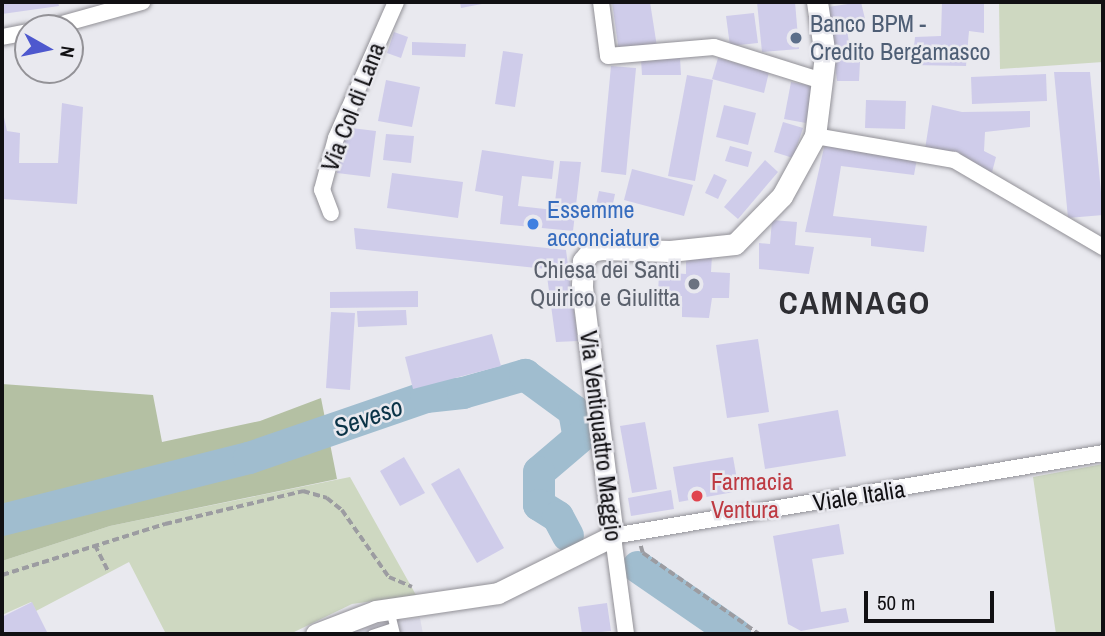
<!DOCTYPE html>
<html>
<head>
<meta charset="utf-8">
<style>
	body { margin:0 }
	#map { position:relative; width:1105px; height:636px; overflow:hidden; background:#e9e9ef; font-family:"Archivo Narrow",sans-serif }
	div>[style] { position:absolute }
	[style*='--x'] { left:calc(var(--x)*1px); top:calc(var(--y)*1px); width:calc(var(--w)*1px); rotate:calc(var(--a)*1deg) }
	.built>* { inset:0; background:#dcdbe9 }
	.green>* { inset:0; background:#ced8c1 }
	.forest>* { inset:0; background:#b4c0a3 }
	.river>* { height:32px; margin:-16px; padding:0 16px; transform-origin:16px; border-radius:16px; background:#a0bdcf }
	.building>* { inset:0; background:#cfccea }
	.path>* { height:3.5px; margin-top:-1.75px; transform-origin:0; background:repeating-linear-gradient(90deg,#9c9ca1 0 7px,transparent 0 10.5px) }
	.roads { filter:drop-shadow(0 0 2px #929197) drop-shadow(0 0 2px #929197) }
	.lane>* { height:8px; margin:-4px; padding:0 4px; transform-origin:4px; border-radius:4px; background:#fff }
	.street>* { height:16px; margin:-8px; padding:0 8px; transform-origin:8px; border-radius:8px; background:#fff }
	.secondary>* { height:21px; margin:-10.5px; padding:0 10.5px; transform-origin:10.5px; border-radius:10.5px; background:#fff }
	.dots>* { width:19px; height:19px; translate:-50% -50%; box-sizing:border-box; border:4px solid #e9e9ef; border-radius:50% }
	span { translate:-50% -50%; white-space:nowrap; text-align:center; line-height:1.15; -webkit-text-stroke:5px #e9e9ef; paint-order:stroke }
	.service-label { font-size:24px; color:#4e5e75 }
	.left { translate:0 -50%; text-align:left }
	.street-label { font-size:24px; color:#111013 }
	.shop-label { font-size:24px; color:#366cbe }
	.worship-label { font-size:24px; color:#5b616d }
	.right { translate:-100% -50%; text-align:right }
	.health-label { font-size:24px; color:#be3a42 }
	.water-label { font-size:26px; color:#0a3347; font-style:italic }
	.district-label { font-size:32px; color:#2e2e33; font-weight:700; letter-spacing:2px }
	.frame { position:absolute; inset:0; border:4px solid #111013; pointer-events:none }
	.north { position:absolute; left:14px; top:14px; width:70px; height:70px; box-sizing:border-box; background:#e9e9ef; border:2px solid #939297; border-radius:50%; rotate:99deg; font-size:19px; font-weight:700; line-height:28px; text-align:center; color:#111013 }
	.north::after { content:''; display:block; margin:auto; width:24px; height:32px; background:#4e58ce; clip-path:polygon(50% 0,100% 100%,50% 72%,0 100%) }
	.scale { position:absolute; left:864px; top:591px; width:130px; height:32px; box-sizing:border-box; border:4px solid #111013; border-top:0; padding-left:9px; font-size:21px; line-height:24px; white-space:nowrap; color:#111013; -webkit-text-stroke:5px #e9e9ef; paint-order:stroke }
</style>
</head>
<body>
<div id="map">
	<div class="built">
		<i style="clip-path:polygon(420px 618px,423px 634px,343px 634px,387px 621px)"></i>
	</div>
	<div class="green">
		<i style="clip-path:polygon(999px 2px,1103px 2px,1103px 62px,1000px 69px)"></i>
		<i style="clip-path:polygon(1103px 464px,1103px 634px,1056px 634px,1033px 477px)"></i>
		<i style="clip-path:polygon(350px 477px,416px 595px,352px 604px,290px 634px,166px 634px,129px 562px,36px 611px,31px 602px,2px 615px,2px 561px,110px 526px)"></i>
	</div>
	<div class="forest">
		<i style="clip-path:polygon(2px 384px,153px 395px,162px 442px,260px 421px,321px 398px,337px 479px,110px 526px,2px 561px)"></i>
	</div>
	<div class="river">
		<i style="--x:2;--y:520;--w:255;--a:-14.1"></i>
		<i style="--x:249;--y:458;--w:187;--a:-19"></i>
		<i style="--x:426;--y:397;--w:37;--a:-6"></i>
		<i style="--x:463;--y:393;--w:65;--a:-16.2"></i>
		<i style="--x:525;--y:375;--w:61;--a:36.3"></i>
		<i style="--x:574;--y:411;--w:27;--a:80"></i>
		<i style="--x:579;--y:438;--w:52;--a:139.6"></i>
		<i style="--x:539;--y:472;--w:33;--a:90"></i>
		<i style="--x:539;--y:505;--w:22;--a:32"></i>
		<i style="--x:558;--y:517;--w:21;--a:62"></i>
		<i style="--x:638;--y:567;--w:118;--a:34.6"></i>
	</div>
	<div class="building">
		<i style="clip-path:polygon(2px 2px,58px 2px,59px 6px,2px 14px)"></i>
		<i style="clip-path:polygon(460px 2px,487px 2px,487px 3px,461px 8px)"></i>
		<i style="clip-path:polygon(612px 2px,650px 2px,657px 47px,619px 52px)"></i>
		<i style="clip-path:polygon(757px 2px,795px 2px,799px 49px,762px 52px)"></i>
		<i style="clip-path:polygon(861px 2px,865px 19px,846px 23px,852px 62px,860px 62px,859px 81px,837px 81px,828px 7px)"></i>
		<i style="clip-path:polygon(942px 2px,984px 2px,984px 33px,969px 31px,966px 66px,912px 65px,915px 37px,941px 36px)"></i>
		<i style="clip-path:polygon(754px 13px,758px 43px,730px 46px,726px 16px)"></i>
		<i style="clip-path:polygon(394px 32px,408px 37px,401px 58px,387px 53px)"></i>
		<i style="clip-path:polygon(412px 42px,466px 44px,465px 57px,412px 55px)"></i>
		<i style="clip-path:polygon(503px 51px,523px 54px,515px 107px,495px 104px)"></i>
		<i style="clip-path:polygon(680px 58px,681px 75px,642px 75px,641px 59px)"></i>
		<i style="clip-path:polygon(718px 58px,769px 72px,764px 93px,712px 79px)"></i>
		<i style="clip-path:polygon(611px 66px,636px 68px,626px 175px,601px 172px)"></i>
		<i style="clip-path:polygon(1054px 72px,1090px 72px,1103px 215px,1068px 218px)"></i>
		<i style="clip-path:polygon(1046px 74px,1047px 101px,972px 104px,971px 77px)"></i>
		<i style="clip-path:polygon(687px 75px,713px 80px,695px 181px,668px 176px)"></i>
		<i style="clip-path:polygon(386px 80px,420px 87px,412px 127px,378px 121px)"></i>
		<i style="clip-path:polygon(791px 82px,813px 86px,806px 123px,784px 119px)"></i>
		<i style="clip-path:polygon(866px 100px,906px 101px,905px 129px,865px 128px)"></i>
		<i style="clip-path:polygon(62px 103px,83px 107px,77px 204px,2px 199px,2px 108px,7px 131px,20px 133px,19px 163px,58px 163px)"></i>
		<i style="clip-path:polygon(724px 105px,756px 113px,748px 145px,716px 137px)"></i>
		<i style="clip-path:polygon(932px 105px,962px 112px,1030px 111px,1030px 127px,985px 132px,984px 151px,996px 157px,991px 176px,925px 149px)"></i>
		<i style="clip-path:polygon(783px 122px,803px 128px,793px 158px,774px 152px)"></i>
		<i style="clip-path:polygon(343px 127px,376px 131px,370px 177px,337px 173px)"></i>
		<i style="clip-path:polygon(386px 134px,414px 136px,411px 163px,383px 160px)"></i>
		<i style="clip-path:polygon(825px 143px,918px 153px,914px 175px,841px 166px,833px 216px,927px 226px,924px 252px,871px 246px,871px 238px,805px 232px)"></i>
		<i style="clip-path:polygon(730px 146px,752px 152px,748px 167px,725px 161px)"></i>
		<i style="clip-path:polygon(482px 150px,554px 161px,552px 179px,522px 176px,518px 206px,554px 210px,560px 161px,581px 162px,573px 231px,500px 224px,503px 196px,475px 191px)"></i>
		<i style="clip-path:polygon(765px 160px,778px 172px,738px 219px,724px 207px)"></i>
		<i style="clip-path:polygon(632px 169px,693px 185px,684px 216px,624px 200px)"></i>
		<i style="clip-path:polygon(392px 173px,463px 182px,458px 218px,387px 208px)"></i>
		<i style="clip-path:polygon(714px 174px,727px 180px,718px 199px,705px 193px)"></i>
		<i style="clip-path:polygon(599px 191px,615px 194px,611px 213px,595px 210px)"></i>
		<i style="clip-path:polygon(772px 220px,797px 222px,795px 245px,814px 247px,809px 274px,759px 269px,759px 243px,770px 244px)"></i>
		<i style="clip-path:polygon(354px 228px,566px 250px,578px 341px,556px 342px,546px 269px,356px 249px)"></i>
		<i style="clip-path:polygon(686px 255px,712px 255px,711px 272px,730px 273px,729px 298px,712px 298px,709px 318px,682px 317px,682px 296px,658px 295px,659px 272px,686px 274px)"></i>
		<i style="clip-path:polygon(418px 291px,418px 307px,330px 308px,330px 292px)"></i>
		<i style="clip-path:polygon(406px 310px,407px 325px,358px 327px,357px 311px)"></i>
		<i style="clip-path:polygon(331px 312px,355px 313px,350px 390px,326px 388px)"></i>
		<i style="clip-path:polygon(492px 334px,501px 366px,413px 389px,405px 357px)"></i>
		<i style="clip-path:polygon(758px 339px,769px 412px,727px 418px,716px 345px)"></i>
		<i style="clip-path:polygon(838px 410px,846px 456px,765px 469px,758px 424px)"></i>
		<i style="clip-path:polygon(645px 422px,657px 489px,632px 493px,620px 426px)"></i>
		<i style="clip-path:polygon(404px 457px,425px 493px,400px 506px,380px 471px)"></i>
		<i style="clip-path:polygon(733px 457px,739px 491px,679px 502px,673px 467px)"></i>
		<i style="clip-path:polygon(459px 468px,504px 548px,477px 563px,431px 484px)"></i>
		<i style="clip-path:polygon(671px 490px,674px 509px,631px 516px,628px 498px)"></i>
		<i style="clip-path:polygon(839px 524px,844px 554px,812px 559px,821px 612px,846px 608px,849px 622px,801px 631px,788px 624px,773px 536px)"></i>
		<i style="clip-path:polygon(32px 602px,48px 634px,2px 634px,2px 617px)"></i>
		<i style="clip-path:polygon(607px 603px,611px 631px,582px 634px,578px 607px)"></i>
	</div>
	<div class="path">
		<i style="--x:95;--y:545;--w:30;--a:63"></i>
		<i style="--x:641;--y:546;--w:7;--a:74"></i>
		<i style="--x:643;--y:553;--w:141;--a:34.9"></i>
		<i style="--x:2;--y:575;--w:171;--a:-17.4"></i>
		<i style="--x:165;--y:524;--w:142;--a:-13.4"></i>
		<i style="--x:303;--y:491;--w:25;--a:16"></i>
		<i style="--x:327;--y:498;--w:19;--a:39"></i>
		<i style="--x:342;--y:510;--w:82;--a:55"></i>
		<i style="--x:389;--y:577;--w:25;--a:23"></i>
	</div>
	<div class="roads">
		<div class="lane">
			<i style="--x:390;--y:610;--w:25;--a:76"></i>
			<i style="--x:372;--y:634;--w:23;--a:-18"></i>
		</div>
		<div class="street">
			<i style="--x:601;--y:2;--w:54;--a:82.6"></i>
			<i style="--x:608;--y:56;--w:106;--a:-4.9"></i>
			<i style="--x:714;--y:47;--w:113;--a:17.5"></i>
			<i style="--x:48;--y:28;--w:98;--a:-15.5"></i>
			<i style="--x:2;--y:37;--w:26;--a:-11"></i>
			<i style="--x:815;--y:136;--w:141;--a:9.8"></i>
			<i style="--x:954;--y:160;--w:173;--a:30.3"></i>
			<i style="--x:331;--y:213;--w:25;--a:-111"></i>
			<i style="--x:322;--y:190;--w:54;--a:-74.9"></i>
			<i style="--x:336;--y:138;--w:149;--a:-66.2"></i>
			<i style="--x:626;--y:634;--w:99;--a:-97.6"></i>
			<i style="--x:613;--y:536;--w:497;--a:-9.6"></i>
		</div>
		<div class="secondary">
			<i style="--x:316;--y:634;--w:64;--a:-21"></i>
			<i style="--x:376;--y:611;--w:123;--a:-8.4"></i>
			<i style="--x:498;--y:593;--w:128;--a:-26.4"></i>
			<i style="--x:613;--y:536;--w:252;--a:-97.1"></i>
			<i style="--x:582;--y:286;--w:25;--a:-88"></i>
			<i style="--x:583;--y:261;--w:13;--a:-51"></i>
			<i style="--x:591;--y:251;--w:10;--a:-11"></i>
			<i style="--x:601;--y:249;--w:69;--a:1.7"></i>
			<i style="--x:670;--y:251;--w:65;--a:-6.1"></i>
			<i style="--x:735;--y:244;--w:67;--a:-45.6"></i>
			<i style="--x:782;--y:196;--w:68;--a:-61.2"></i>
			<i style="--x:815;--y:136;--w:81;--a:-82.9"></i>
			<i style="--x:825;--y:56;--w:55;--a:-98.4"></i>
		</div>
	</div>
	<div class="dots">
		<i style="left:796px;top:38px;background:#5c6f8a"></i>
		<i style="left:533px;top:224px;background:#3f7fe0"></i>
		<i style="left:694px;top:284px;background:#6b7280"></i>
		<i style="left:697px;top:496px;background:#e0444e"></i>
	</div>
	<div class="service-label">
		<span class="left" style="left:810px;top:38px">Banco BPM -<br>Credito Bergamasco</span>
	</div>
	<div class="street-label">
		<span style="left:353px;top:107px;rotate:-69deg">Via Col di Lana</span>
		<span style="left:601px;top:436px;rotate:83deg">Via Ventiquattro Maggio</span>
		<span style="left:859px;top:496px;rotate:-9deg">Viale Italia</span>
	</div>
	<div class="shop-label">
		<span class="left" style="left:547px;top:224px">Essemme<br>acconciature</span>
	</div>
	<div class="worship-label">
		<span class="right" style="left:680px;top:284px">Chiesa dei Santi<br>Quirico e Giulitta</span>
	</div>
	<div class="health-label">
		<span class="left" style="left:711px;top:496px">Farmacia<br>Ventura</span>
	</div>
	<div class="water-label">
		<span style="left:368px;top:417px;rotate:-19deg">Seveso</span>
	</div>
	<div class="district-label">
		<span style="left:855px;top:303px">CAMNAGO</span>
	</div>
	<div class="frame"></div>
	<div class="north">N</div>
	<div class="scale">50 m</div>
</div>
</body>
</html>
